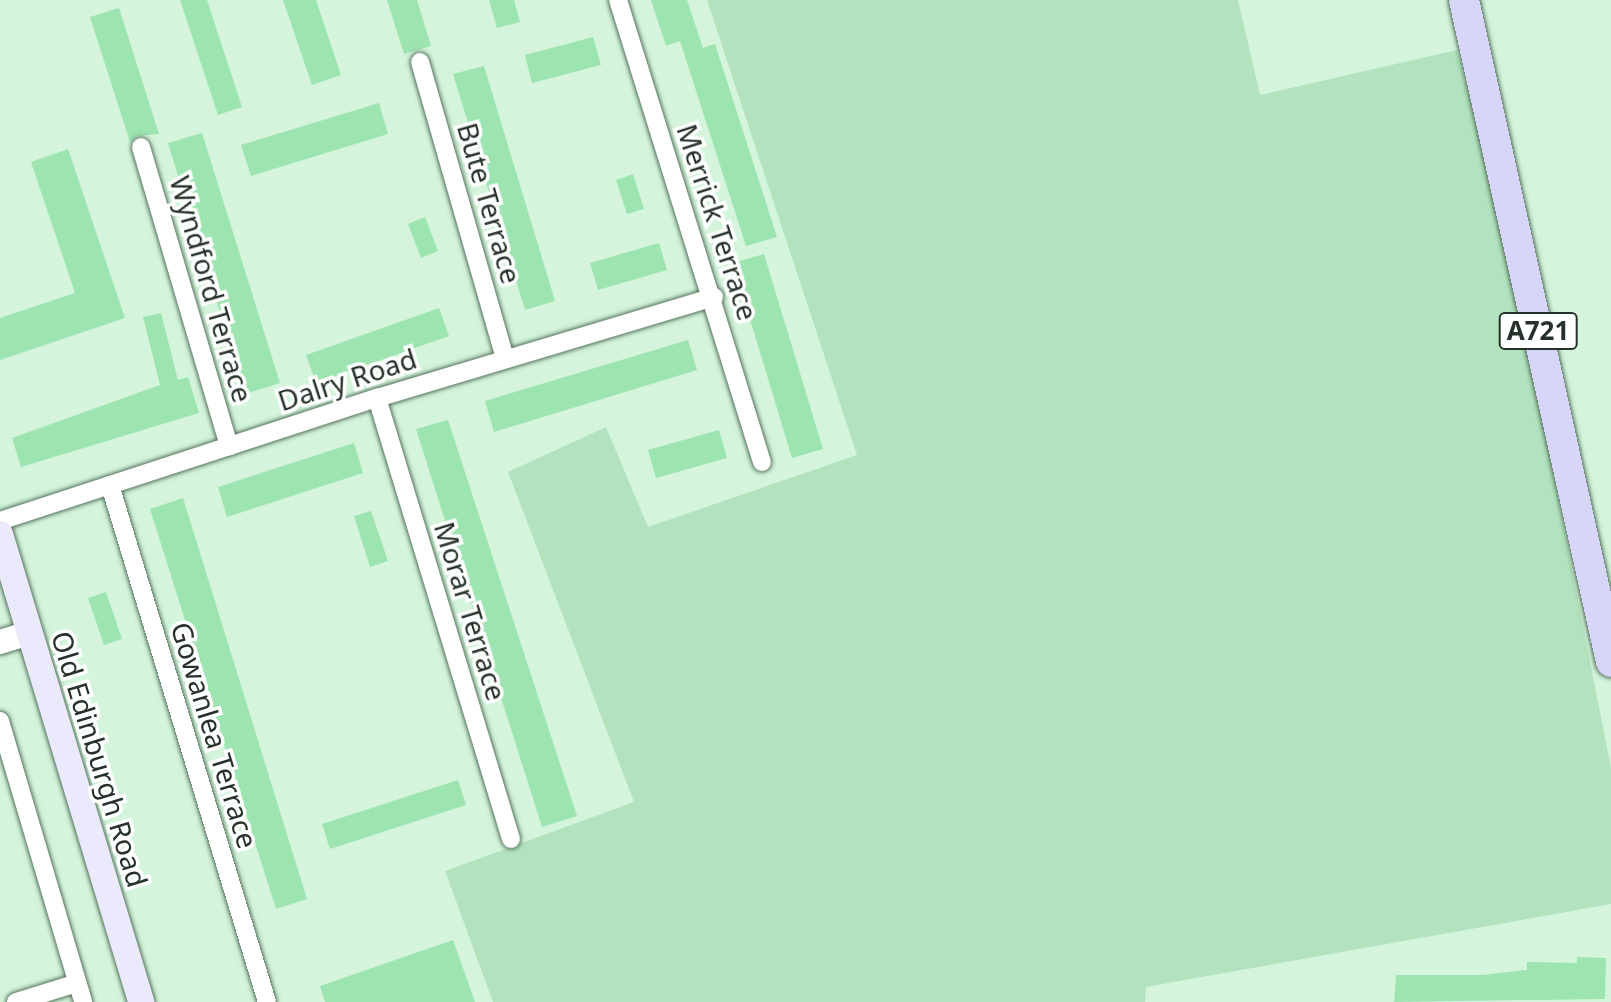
<!DOCTYPE html>
<html>
<head>
<meta charset="utf-8">
<style>
	body { margin:0 }
	#map { position:relative; width:1611px; height:1002px; overflow:hidden; background:#d4f5dc; font-family:"Noto Sans",sans-serif }
	div>[style] { position:absolute }
	[style*='--x'] { left:calc(var(--x)*1px); top:calc(var(--y)*1px); width:calc(var(--w)*1px); rotate:calc(var(--a)*1deg) }
	.green>* { inset:0; background:#b2e3be }
	.building>* { inset:0; background:#9de4b1 }
	.roads { filter:drop-shadow(0 0 2px #55725d) drop-shadow(0 0 2px #55725d) }
	.minor>* { height:18px; margin:-9px; padding:0 9px; transform-origin:9px; border-radius:9px; background:#fff }
	.tertiary>* { height:24px; margin:-12px; padding:0 12px; transform-origin:12px; border-radius:12px; background:#fff }
	.secondary>* { height:26px; margin:-13px; padding:0 13px; transform-origin:13px; border-radius:13px; background:#ebeafc }
	.primary>* { height:30px; margin:-15px; padding:0 15px; transform-origin:15px; border-radius:15px; background:#d7d5f8 }
	span { translate:-50% -50%; white-space:nowrap; text-align:center; line-height:1.15; -webkit-text-stroke:7px #fff; paint-order:stroke }
	.shield-label span { padding:2px 6px; background:#fff; border:2px solid; border-radius:6px; -webkit-text-stroke-width:0 }
	.shield-label { font-size:26px; color:#263229; font-weight:700 }
	.street-label { font-size:28px; color:#263229 }
</style>
</head>
<body>
<div id="map">
	<div class="green">
		<i style="clip-path:polygon(707px 0,1238px 0,1260px 95px,1457px 50px,1509px 250px,1611px 768px,1611px 904px,1146px 987px,1145px 1002px,493px 1002px,445px 871px,634px 802px,508px 472px,606px 427px,648px 527px,857px 455px)"></i>
	</div>
	<div class="building">
		<i style="clip-path:polygon(180px 0,207px 0,242px 107px,218px 115px)"></i>
		<i style="clip-path:polygon(283px 0,316px 0,341px 75px,312px 85px)"></i>
		<i style="clip-path:polygon(387px 0,417px 0,431px 46px,404px 54px)"></i>
		<i style="clip-path:polygon(489px 0,514px 0,520px 22px,497px 28px)"></i>
		<i style="clip-path:polygon(651px 0,687px 0,703px 48px,715px 44px,777px 237px,746px 246px,680px 41px,666px 46px)"></i>
		<i style="clip-path:polygon(119px 8px,159px 134px,137px 136px,130px 142px,90px 17px)"></i>
		<i style="clip-path:polygon(593px 37px,601px 65px,532px 83px,525px 55px)"></i>
		<i style="clip-path:polygon(484px 66px,555px 301px,525px 310px,453px 74px)"></i>
		<i style="clip-path:polygon(379px 103px,388px 134px,251px 176px,241px 145px)"></i>
		<i style="clip-path:polygon(202px 133px,280px 383px,245px 394px,168px 143px)"></i>
		<i style="clip-path:polygon(68px 149px,125px 318px,0 360px,0 318px,75px 293px,31px 162px)"></i>
		<i style="clip-path:polygon(633px 174px,644px 209px,627px 214px,616px 180px)"></i>
		<i style="clip-path:polygon(425px 217px,438px 251px,421px 258px,408px 224px)"></i>
		<i style="clip-path:polygon(659px 243px,667px 270px,598px 290px,590px 263px)"></i>
		<i style="clip-path:polygon(764px 254px,823px 449px,792px 458px,733px 263px)"></i>
		<i style="clip-path:polygon(439px 308px,449px 336px,316px 383px,306px 355px)"></i>
		<i style="clip-path:polygon(161px 313px,178px 380px,188px 377px,199px 413px,21px 467px,12px 438px,160px 385px,143px 317px)"></i>
		<i style="clip-path:polygon(688px 340px,697px 370px,494px 432px,485px 401px)"></i>
		<i style="clip-path:polygon(448px 420px,577px 816px,542px 827px,416px 429px)"></i>
		<i style="clip-path:polygon(719px 430px,727px 458px,656px 478px,648px 450px)"></i>
		<i style="clip-path:polygon(354px 443px,363px 473px,227px 517px,218px 487px)"></i>
		<i style="clip-path:polygon(183px 498px,307px 899px,276px 909px,150px 509px)"></i>
		<i style="clip-path:polygon(371px 511px,388px 561px,370px 567px,354px 516px)"></i>
		<i style="clip-path:polygon(106px 592px,122px 639px,104px 645px,88px 598px)"></i>
		<i style="clip-path:polygon(458px 780px,466px 805px,330px 849px,322px 824px)"></i>
		<i style="clip-path:polygon(453px 940px,475px 1002px,325px 1002px,320px 986px)"></i>
		<i style="clip-path:polygon(1577px 957px,1606px 958px,1605px 999px,1394px 1002px,1396px 975px,1483px 975px,1527px 970px,1527px 962px,1577px 963px)"></i>
	</div>
	<div class="roads">
		<div class="minor">
			<i style="--x:618;--y:0;--w:484;--a:72.7"></i>
			<i style="--x:420;--y:62;--w:309;--a:74"></i>
			<i style="--x:141;--y:147;--w:312;--a:73.6"></i>
			<i style="--x:377;--y:398;--w:461;--a:73.1"></i>
			<i style="--x:110;--y:485;--w:540;--a:73.11"></i>
			<i style="--x:0;--y:521;--w:397;--a:-18.1"></i>
			<i style="--x:377;--y:398;--w:352;--a:-16.7"></i>
			<i style="--x:0;--y:721;--w:293;--a:73.5"></i>
			<i style="--x:16;--y:1002;--w:64;--a:-17.3"></i>
		</div>
		<div class="tertiary">
			<i style="--x:0;--y:642;--w:28;--a:-17"></i>
		</div>
		<div class="secondary">
			<i style="--x:0;--y:534;--w:489;--a:73.2"></i>
		</div>
		<div class="primary">
			<i style="--x:1464;--y:0;--w:678;--a:77.48"></i>
		</div>
	</div>
	<div class="shield-label">
		<span style="left:1538px;top:331px">A721</span>
	</div>
	<div class="street-label">
		<span style="left:490px;top:203px;rotate:74deg">Bute Terrace</span>
		<span style="left:718px;top:222px;rotate:72deg">Merrick Terrace</span>
		<span style="left:212px;top:289px;rotate:74deg">Wyndford Terrace</span>
		<span style="left:347px;top:379px;rotate:-18deg">Dalry Road</span>
		<span style="left:471px;top:611px;rotate:73deg">Morar Terrace</span>
		<span style="left:215px;top:735px;rotate:73deg">Gowanlea Terrace</span>
		<span style="left:100px;top:759px;rotate:73deg">Old Edinburgh Road</span>
	</div>
</div>
</body>
</html>
